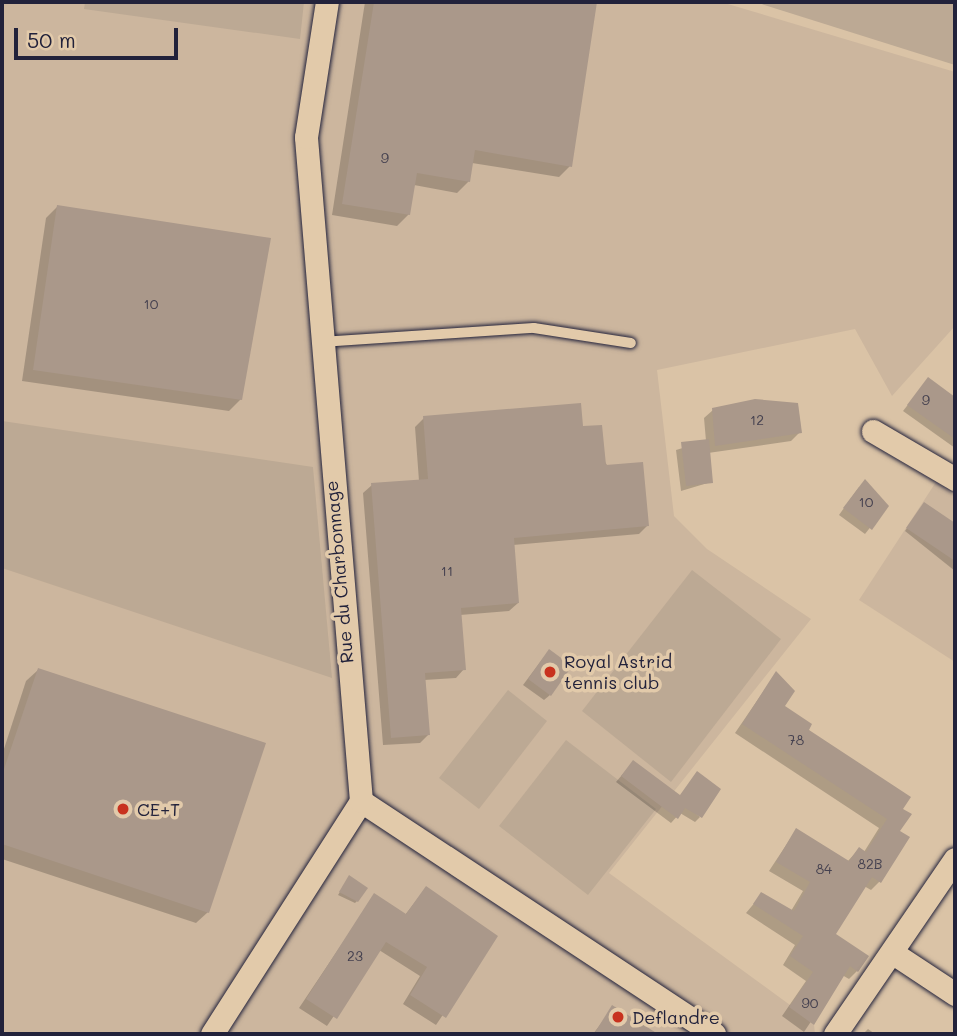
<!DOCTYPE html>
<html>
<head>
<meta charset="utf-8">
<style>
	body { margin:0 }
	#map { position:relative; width:957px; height:1036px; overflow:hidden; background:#dac3a6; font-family:Mali,sans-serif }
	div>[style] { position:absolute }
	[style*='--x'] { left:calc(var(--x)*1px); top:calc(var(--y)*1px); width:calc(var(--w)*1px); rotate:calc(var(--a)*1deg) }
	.built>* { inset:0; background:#ccb69e }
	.green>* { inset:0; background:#bca994 }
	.shadow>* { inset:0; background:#0003 }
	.building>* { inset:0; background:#aa988a }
	.roads { filter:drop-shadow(0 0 2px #22223b) drop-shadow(0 0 2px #22223b) }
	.lane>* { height:10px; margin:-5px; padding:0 5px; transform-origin:5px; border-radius:5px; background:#e2caaa }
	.street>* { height:23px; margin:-11.5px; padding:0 11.5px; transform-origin:11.5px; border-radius:11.5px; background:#e2caaa }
	.dots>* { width:19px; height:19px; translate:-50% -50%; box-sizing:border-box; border:4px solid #e2caaa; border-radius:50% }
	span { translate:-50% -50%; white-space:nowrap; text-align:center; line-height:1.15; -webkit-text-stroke:7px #e2caaa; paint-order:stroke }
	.number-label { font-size:14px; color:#44404f }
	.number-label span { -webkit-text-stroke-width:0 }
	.street-label { font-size:18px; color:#22223b }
	.poi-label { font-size:18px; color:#22223b }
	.left { translate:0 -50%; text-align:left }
	.frame { position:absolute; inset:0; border:4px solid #22223b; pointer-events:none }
	.scale { position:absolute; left:14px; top:28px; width:164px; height:32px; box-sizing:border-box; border:4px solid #22223b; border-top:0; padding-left:9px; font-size:21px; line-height:24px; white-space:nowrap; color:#22223b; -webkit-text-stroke:5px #e2caaa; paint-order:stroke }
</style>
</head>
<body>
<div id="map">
	<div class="built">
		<i style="clip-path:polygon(2px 2px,721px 2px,955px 72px,955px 326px,892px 396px,855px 329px,657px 370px,674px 516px,707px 549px,811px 619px,609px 873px,790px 1005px,814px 1025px,815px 1034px,2px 1034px)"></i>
		<i style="clip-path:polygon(936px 482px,955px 496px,955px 662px,859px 600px)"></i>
	</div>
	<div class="green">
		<i style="clip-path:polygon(85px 2px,304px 2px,300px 39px,84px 9px)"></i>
		<i style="clip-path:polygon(755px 2px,955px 2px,955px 65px)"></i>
		<i style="clip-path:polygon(2px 421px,313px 467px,332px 678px,2px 568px)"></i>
		<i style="clip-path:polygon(692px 570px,781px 639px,671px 782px,582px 711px)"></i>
		<i style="clip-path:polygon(508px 690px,547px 721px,479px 809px,439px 778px)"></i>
		<i style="clip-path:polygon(566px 740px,656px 809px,588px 895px,499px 826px)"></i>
	</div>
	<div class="shadow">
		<i style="clip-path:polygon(365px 2px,595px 2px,570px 166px,559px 177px,472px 163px,469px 181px,457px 193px,414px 185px,409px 214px,397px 226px,332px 215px)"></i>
		<i style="clip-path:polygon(57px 207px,241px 399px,229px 411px,22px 381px,46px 218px)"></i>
		<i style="clip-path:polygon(928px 379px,955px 399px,955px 448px,903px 411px)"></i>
		<i style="clip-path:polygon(713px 410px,800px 432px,791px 441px,708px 453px,711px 482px,681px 491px,676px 450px,706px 441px,704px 418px)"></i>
		<i style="clip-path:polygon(424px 418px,582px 427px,647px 526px,639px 534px,513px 545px,518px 603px,509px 611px,460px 615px,464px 669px,456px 678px,424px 680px,429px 734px,420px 743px,383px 745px,363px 493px,372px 485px,419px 481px,415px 427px)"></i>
		<i style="clip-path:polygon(859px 487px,887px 506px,865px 534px,839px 515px)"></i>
		<i style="clip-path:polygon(924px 504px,955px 526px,955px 571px,905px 531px)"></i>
		<i style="clip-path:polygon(544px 657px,550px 695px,544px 700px,523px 685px)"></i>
		<i style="clip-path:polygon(38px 670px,208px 912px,196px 923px,2px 859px,2px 755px,26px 681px)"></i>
		<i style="clip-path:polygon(776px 673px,782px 707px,901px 810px,880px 881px,871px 890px,864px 886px,833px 934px,857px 971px,849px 979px,842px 975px,804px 1032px,782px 1016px,806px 981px,783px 965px,795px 945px,746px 913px,762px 894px,791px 911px,803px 891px,769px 871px,796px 830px,847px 862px,859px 849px,864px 852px,879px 828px,735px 733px)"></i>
		<i style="clip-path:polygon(633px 762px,700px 817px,695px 822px,680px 813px,671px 823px,616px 782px)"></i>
		<i style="clip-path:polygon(347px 880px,357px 901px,355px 903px,338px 895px)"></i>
		<i style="clip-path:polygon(426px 888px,496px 936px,436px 1025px,403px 1004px,420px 976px,379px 950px,327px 1026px,299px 1008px,374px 896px,405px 915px)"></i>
		<i style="clip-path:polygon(613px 1008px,645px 1028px,641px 1034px,593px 1034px)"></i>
		<i style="clip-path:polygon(868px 1029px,875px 1034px,863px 1034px)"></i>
	</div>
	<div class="building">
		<i style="clip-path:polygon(374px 2px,597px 2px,572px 167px,475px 150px,470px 182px,417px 173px,410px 215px,342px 204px)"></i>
		<i style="clip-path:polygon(57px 205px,271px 238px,242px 400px,33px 370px)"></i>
		<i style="clip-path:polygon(928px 377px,955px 397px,955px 439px,907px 405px)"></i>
		<i style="clip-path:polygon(755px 399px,798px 403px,802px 433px,715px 446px,712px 408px)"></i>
		<i style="clip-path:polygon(581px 403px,583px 426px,602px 425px,606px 465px,643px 462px,649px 526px,514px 538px,519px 603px,461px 608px,466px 670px,425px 673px,430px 735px,391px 738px,371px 483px,428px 479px,423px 416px)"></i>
		<i style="clip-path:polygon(709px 439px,713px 483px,686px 486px,681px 442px)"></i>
		<i style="clip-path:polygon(865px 479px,889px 506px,872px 530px,843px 508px)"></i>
		<i style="clip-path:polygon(924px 502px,955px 523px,955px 561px,906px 528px)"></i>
		<i style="clip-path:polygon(549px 649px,572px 666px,551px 696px,528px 679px)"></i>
		<i style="clip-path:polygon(38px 668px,266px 743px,209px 913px,2px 844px,2px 775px)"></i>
		<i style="clip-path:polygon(776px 671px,795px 691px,785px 706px,812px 724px,809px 730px,911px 797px,903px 809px,912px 814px,900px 831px,910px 837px,881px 883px,872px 877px,836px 934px,869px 956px,858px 972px,850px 966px,814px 1025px,789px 1007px,813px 972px,790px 956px,803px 936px,753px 904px,761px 892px,794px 911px,810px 882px,776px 862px,796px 828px,849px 861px,859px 847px,866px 852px,887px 819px,742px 724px)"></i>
		<i style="clip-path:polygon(633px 760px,680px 795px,697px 771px,721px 789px,702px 818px,685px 808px,678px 819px,621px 776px)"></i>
		<i style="clip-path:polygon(349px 875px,368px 888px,358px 902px,339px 892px)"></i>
		<i style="clip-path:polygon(426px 886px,498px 936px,446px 1018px,410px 995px,427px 967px,386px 942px,337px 1019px,306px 999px,374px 893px,406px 914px)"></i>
		<i style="clip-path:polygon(612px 1005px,658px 1034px,594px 1034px)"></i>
	</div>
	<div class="roads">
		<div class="lane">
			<i style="--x:321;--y:342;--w:213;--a:-3.8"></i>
			<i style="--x:534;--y:328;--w:98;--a:8.8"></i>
		</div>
		<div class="street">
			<i style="--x:873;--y:431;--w:95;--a:30.3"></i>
			<i style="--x:361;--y:801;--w:423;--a:33.4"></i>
			<i style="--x:896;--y:955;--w:71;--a:33.5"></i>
			<i style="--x:212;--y:1034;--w:277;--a:-57.4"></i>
			<i style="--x:361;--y:801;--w:666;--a:-94.74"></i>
			<i style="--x:306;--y:137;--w:137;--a:-81.2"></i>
			<i style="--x:835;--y:1034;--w:212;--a:-55.6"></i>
		</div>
	</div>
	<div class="dots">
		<i style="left:550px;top:672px;background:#c8321e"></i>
		<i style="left:123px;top:809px;background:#c8321e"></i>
		<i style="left:618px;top:1017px;background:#c8321e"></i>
	</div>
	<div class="number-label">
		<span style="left:385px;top:158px">9</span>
		<span style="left:151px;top:304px">10</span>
		<span style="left:926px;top:400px">9</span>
		<span style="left:757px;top:420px">12</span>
		<span style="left:866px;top:502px">10</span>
		<span style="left:447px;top:571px">11</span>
		<span style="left:796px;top:740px">78</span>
		<span style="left:870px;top:864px">82B</span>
		<span style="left:824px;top:869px">84</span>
		<span style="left:355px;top:956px">23</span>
		<span style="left:810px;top:1003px">90</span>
	</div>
	<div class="street-label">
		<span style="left:339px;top:572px;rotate:-95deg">Rue du Charbonnage</span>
	</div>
	<div class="poi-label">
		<span class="left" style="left:564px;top:672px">Royal Astrid<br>tennis club</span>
		<span class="left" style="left:137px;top:809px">CE+T</span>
		<span class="left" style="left:632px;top:1017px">Deflandre</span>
	</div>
	<div class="frame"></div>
	<div class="scale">50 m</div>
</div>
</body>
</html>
